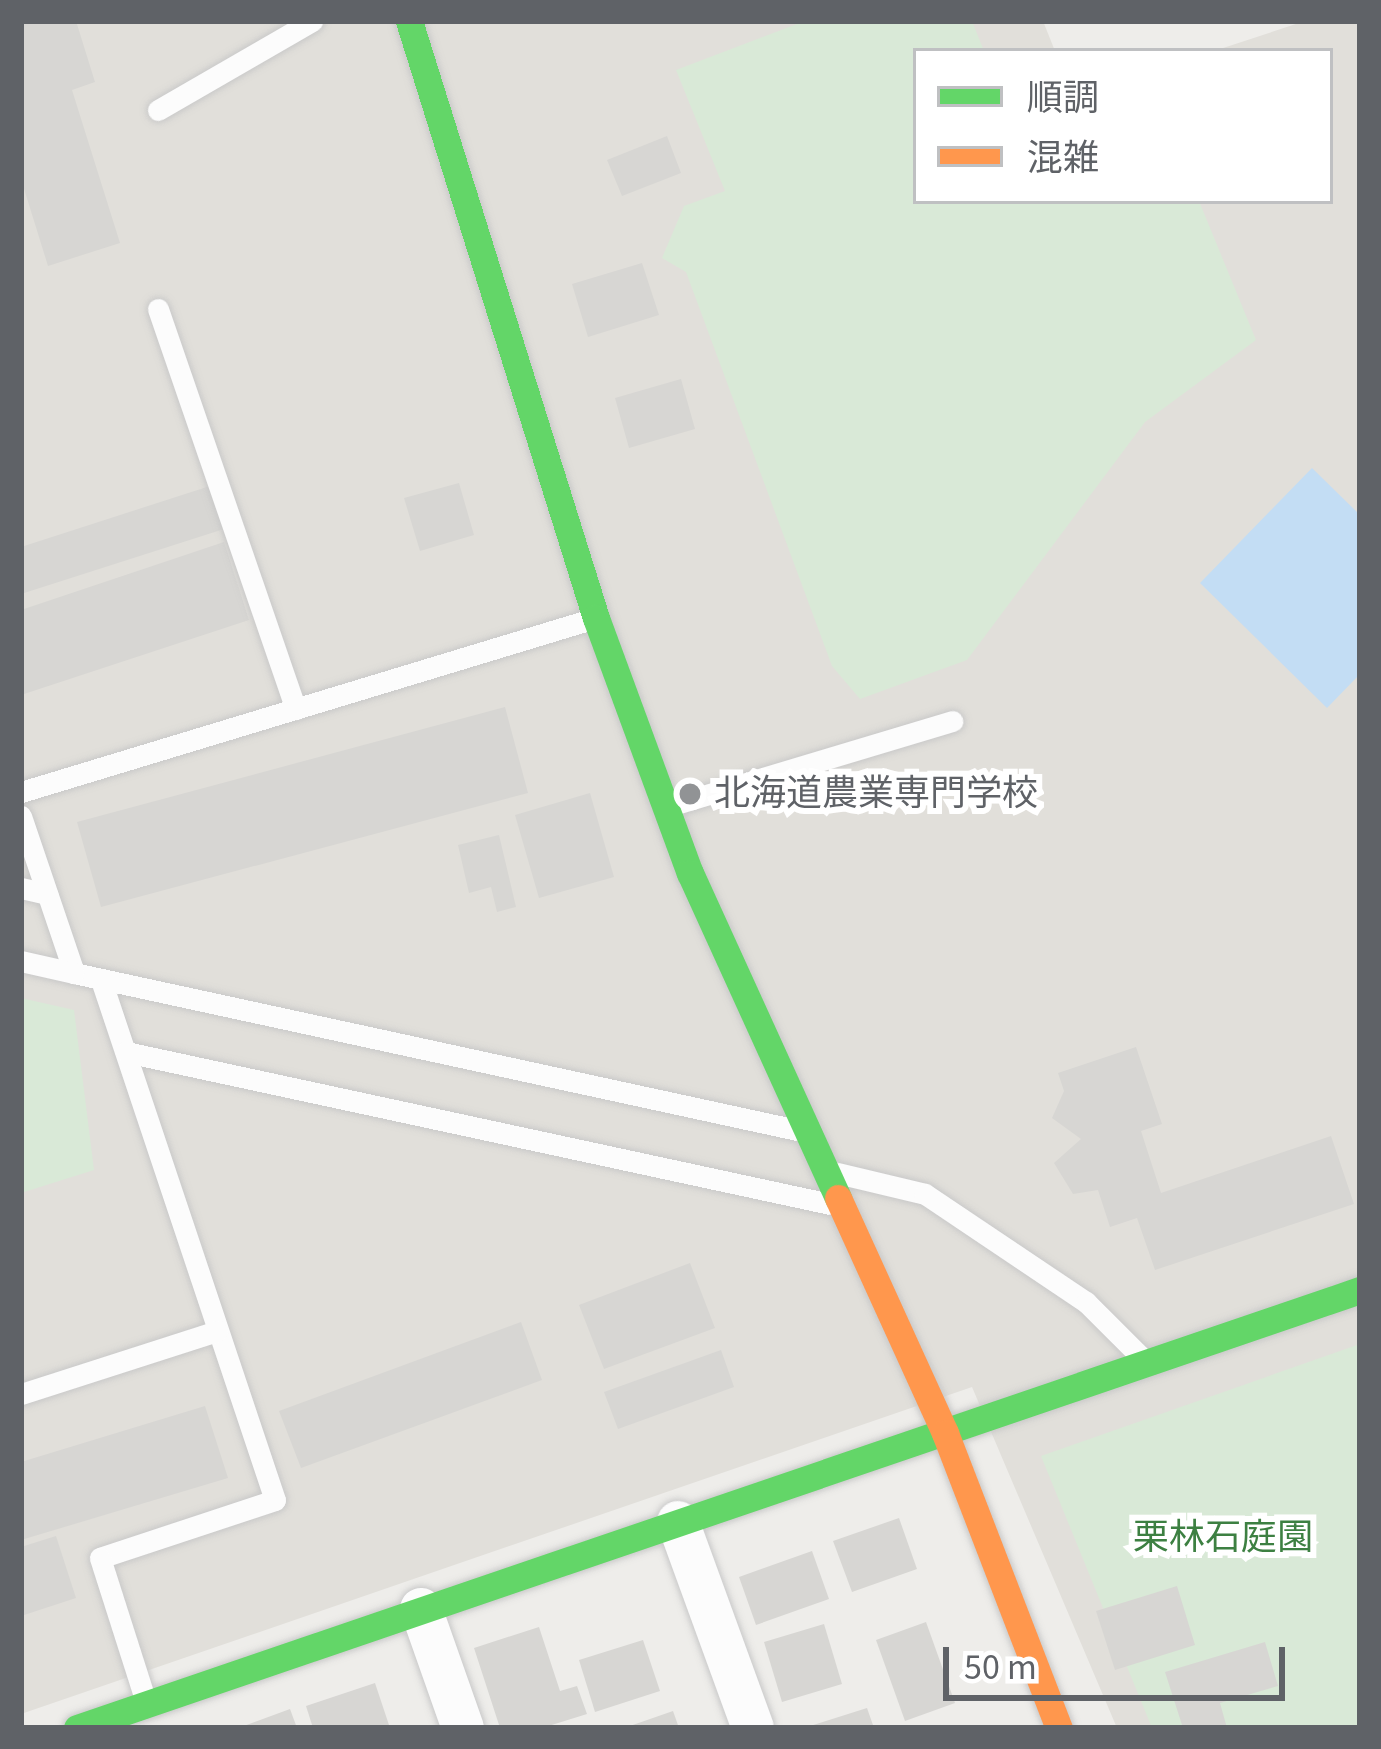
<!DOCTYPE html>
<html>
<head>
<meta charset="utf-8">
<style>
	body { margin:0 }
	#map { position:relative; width:1381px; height:1749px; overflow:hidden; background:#eeedea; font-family:"Source Sans 3","Noto Sans JP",sans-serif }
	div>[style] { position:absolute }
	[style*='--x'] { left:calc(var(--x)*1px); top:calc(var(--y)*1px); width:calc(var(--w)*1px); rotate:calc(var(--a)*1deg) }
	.education>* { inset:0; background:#e1dfda }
	.green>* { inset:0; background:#d9e9d7 }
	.water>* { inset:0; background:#c3ddf4 }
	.building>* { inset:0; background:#d7d6d3 }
	.roads { filter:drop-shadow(0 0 3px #c9c9c9) drop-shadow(0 0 3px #c9c9c9) }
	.lane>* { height:21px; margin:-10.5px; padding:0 10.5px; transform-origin:10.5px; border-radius:10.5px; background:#fcfcfc }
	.street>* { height:42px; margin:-21px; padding:0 21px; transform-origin:21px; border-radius:21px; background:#fcfcfc }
	.fast>* { height:27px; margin:-13.5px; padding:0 13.5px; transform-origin:13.5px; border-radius:13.5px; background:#63d668 }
	.slow>* { height:27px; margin:-13.5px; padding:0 13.5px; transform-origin:13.5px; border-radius:13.5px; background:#ff974d }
	.dots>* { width:33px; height:33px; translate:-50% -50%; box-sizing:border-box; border:6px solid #fff; border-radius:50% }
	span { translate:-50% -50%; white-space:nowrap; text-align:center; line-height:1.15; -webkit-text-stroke:12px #fff; paint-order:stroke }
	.poi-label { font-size:36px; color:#5f6267 }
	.left { translate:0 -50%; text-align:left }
	.park-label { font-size:36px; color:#3d8042 }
	.frame { position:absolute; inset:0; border:24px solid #5f6267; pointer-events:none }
	.legend { position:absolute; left:913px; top:48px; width:420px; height:156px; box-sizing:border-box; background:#fff; border:3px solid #bfc0c2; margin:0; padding:15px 21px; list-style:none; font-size:36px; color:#5f6267 }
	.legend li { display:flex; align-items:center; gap:24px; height:60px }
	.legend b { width:60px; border:3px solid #bfc0c2 }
	.scale { position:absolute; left:943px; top:1647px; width:342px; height:54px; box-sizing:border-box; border:6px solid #5f6267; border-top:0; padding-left:15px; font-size:36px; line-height:42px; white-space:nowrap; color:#5f6267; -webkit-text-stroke:9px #fff; paint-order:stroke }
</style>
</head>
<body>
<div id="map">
	<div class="education">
		<i style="clip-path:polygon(21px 21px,1043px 21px,1055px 51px,916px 51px,916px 201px,1330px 201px,1330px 51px,1214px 51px,1305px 21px,1360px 21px,1360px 1728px,1117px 1728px,972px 1387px,21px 1714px)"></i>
	</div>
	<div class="green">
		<i style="clip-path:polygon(805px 21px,972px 21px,984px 51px,916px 51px,916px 201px,1199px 201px,1256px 340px,1145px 422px,967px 660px,860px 699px,832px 666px,686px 272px,662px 258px,684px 206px,725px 191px,676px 70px)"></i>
		<i style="clip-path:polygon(21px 998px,74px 1010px,94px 1170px,21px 1193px)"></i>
		<i style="clip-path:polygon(1360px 1344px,1360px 1728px,1152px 1728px,1041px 1456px)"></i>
	</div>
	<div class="water">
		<i style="clip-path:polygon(1312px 468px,1360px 515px,1360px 674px,1327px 708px,1200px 583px)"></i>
	</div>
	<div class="building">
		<i style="clip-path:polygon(21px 21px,76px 21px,95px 82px,72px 90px,120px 243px,48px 266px,21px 179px)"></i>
		<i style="clip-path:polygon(667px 136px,681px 173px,622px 196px,607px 160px)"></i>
		<i style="clip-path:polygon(642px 263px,659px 315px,588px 337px,572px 284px)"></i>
		<i style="clip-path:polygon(681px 379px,695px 429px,629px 448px,615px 398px)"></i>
		<i style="clip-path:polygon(459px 483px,474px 535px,420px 551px,404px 498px)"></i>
		<i style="clip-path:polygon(210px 486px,224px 529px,21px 594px,21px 547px)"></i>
		<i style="clip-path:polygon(224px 542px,249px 620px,21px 695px,21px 610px)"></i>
		<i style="clip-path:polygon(505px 707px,528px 793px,101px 907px,77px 822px)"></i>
		<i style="clip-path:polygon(590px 793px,614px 877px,539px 898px,515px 815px)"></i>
		<i style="clip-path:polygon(499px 835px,516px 907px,497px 912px,491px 887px,469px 893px,458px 845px)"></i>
		<i style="clip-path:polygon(1136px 1047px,1162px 1124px,1141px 1131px,1161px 1193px,1331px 1136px,1354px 1204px,1155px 1270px,1137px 1218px,1110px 1227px,1098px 1190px,1073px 1194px,1054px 1163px,1081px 1139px,1052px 1118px,1064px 1091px,1058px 1073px)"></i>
		<i style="clip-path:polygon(690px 1263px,715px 1328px,604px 1369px,579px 1305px)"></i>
		<i style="clip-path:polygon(521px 1322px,542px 1380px,301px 1468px,279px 1411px)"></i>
		<i style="clip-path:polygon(721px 1350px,734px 1387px,618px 1429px,604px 1392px)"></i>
		<i style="clip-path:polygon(205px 1406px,228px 1478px,21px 1540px,21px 1462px)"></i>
		<i style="clip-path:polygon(899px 1518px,917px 1569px,852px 1592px,833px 1541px)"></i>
		<i style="clip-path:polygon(56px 1536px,76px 1598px,21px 1616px,21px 1547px)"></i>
		<i style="clip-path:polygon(812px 1551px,829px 1599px,756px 1625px,739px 1577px)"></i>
		<i style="clip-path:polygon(1177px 1586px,1195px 1645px,1115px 1670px,1096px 1611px)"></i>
		<i style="clip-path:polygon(926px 1622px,955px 1703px,905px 1721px,876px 1640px)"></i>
		<i style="clip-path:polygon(824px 1624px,842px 1684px,782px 1702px,764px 1642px)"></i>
		<i style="clip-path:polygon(539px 1627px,560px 1691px,577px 1686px,587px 1714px,542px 1728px,500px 1728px,474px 1648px)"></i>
		<i style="clip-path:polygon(643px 1640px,660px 1691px,595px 1712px,579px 1660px)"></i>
		<i style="clip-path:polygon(1265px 1642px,1278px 1686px,1220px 1703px,1227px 1728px,1183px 1728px,1165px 1672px)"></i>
		<i style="clip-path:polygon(375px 1683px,390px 1728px,313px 1728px,306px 1706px)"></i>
		<i style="clip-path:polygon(867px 1708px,874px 1728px,807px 1728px,807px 1727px)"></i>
		<i style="clip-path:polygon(290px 1709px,297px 1728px,241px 1728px,241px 1727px)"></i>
		<i style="clip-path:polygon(673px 1711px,679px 1728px,627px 1728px,627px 1727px)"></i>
	</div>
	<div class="roads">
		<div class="lane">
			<i style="--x:158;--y:110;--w:178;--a:-30"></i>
			<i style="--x:158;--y:309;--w:423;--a:71"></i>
			<i style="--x:21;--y:792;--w:600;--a:-16.86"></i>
			<i style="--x:666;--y:807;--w:299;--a:-16.7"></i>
			<i style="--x:21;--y:816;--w:166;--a:71.3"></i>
			<i style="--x:74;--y:973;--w:740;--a:12.25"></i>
			<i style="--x:21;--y:888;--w:27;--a:13"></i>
			<i style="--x:21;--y:961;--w:54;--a:12.8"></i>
			<i style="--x:101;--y:980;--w:548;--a:71.5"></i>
			<i style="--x:275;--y:1500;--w:184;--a:161.7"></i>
			<i style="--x:100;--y:1558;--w:148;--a:72.3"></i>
			<i style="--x:126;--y:1052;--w:720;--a:12.18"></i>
			<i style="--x:837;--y:1173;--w:90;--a:13.4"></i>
			<i style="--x:925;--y:1194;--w:194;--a:33.9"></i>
			<i style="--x:1086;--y:1302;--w:81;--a:45"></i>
			<i style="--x:21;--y:1394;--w:206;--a:-17.8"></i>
		</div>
		<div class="street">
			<i style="--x:678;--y:1522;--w:219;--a:70"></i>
			<i style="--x:421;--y:1609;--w:126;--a:70.6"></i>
		</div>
		<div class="fast">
			<i style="--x:409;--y:21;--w:626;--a:72.61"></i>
			<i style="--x:596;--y:618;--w:272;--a:69.8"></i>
			<i style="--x:690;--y:873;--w:357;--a:65.5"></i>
			<i style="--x:77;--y:1728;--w:1356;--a:-18.85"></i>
		</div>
		<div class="slow">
			<i style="--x:838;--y:1198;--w:258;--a:65.5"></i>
			<i style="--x:945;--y:1433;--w:316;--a:68.9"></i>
		</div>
	</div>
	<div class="dots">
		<i style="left:690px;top:794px;background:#919395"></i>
	</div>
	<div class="poi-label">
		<span class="left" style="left:714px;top:794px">北海道農業専門学校</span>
	</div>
	<div class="park-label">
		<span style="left:1223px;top:1538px">栗林石庭園</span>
	</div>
	<div class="frame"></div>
	<ul class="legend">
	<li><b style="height:15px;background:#63d668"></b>順調</li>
	<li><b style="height:15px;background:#ff974d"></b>混雑</li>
	</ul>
	<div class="scale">50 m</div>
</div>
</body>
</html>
